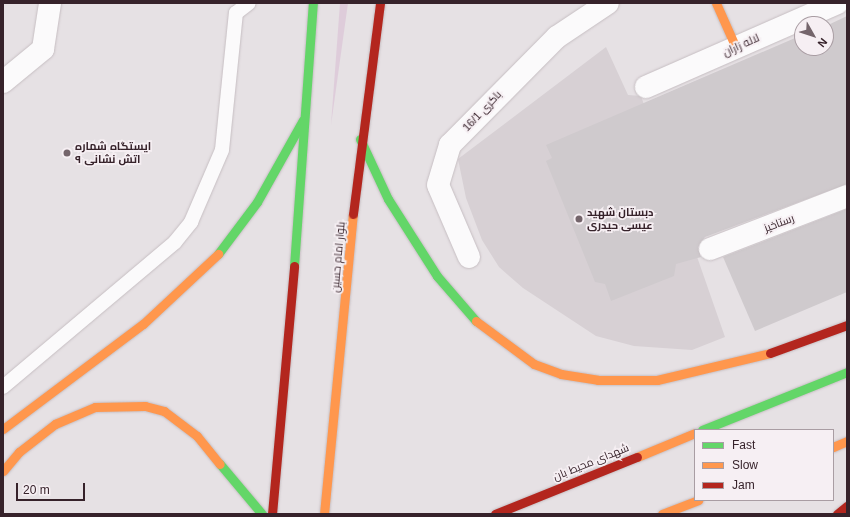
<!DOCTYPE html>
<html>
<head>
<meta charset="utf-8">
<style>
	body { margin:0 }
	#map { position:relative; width:850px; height:517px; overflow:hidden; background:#e6e1e4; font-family:Arial,Cairo,sans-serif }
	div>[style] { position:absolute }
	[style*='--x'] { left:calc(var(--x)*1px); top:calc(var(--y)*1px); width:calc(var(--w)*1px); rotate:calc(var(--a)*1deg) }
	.built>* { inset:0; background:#d7d0d4 }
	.green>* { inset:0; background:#deccda }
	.building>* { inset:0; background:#cfcacd }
	.roads { filter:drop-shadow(0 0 1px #c6bec2) drop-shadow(0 0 1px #c6bec2) }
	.lane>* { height:14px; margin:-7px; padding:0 7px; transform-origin:7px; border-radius:7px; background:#fbfafb }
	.street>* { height:22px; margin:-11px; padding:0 11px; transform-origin:11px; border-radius:11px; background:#fbfafb }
	.fast>* { height:9px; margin:-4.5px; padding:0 4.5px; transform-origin:4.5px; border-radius:4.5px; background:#63d668 }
	.slow>* { height:9px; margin:-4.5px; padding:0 4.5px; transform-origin:4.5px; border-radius:4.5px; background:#ff974d }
	.jam>* { height:9px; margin:-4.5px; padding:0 4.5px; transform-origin:4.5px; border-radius:4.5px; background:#b3261e }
	.dots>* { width:11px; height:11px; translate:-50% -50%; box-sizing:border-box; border:2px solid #f6eff3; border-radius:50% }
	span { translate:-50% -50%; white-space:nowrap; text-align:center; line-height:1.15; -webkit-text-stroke:3.5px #f6eff3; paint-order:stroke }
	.street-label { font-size:11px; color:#36222a }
	.poi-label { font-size:11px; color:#36222a; font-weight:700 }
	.left { translate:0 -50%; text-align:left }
	.frame { position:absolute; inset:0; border:4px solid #36222a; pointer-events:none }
	.legend { position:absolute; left:694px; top:429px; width:140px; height:72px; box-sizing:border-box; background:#f6eff3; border:1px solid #a99da3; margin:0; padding:5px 7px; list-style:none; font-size:12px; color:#36222a }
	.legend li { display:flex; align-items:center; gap:8px; height:20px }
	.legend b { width:20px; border:1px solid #a99da3 }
	.north { position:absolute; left:794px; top:16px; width:40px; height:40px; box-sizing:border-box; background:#f6eff3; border:1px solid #a99da3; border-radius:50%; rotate:129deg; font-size:11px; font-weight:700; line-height:16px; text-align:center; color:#36222a }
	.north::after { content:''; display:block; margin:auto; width:14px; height:18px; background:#74656b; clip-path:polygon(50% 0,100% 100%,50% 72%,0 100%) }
	.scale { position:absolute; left:16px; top:483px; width:69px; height:18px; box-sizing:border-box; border:2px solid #36222a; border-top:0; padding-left:5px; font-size:12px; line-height:14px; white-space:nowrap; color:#36222a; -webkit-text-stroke:3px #f6eff3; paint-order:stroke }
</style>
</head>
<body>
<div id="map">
	<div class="built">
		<i style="clip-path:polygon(606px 47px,628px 95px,641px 96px,725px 337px,692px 350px,634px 346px,596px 336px,523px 288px,499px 267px,482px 240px,466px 198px,458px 159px)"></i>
	</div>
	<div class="green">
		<i style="clip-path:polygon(340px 3px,348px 3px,331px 125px)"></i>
	</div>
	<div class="building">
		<i style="clip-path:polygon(847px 16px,847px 184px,705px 237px,698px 247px,701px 257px,676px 264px,674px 276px,611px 301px,605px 284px,595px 282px,546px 161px,552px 158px,546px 145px,802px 35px,802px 48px,826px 48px,826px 26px)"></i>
		<i style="clip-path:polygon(847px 209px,847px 292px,755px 331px,723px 257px)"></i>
	</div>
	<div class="roads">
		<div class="lane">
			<i style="--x:3;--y:387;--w:225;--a:-40.1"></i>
			<i style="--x:175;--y:242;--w:26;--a:-51"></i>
			<i style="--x:191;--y:222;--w:78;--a:-66.7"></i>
			<i style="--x:222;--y:150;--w:138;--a:-84.2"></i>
			<i style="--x:236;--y:13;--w:16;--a:-38"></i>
		</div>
		<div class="street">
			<i style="--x:3;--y:82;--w:52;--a:-39.5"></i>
			<i style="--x:43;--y:49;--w:47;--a:-81.3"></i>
			<i style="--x:646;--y:87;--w:209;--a:-23.7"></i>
			<i style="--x:710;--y:249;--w:147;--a:-21.1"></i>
			<i style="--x:469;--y:257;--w:78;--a:-113.3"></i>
			<i style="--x:438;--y:185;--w:42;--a:-73.3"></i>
			<i style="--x:450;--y:145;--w:152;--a:-45.3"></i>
			<i style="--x:557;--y:37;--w:61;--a:-33.7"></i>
		</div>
		<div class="fast">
			<i style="--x:360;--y:139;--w:66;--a:65"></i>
			<i style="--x:388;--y:199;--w:91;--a:57.5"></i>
			<i style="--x:437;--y:276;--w:60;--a:49.1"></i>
			<i style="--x:218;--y:254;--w:65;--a:-53.1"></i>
			<i style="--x:257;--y:202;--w:94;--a:-60.7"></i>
			<i style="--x:294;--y:266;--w:264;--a:-85.9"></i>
			<i style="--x:702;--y:430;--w:156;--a:-21.8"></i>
			<i style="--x:220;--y:464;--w:65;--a:50"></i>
		</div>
		<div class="slow">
			<i style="--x:716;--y:3;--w:49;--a:66"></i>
			<i style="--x:476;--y:321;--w:72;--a:36.6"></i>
			<i style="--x:534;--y:364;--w:29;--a:20"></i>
			<i style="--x:561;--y:374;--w:37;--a:9"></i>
			<i style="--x:598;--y:380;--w:59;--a:0"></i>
			<i style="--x:657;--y:380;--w:116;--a:-13.4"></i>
			<i style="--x:3;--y:429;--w:175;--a:-36.9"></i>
			<i style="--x:143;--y:324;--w:103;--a:-43"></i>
			<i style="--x:833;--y:447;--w:15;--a:-23"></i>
			<i style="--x:637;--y:457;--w:63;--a:-22.5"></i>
			<i style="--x:3;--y:471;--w:25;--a:-50"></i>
			<i style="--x:19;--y:452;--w:46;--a:-37.9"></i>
			<i style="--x:55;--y:424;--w:43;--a:-23"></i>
			<i style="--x:95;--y:407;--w:50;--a:-1.1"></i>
			<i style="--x:145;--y:406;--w:20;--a:15"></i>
			<i style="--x:164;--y:411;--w:41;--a:37.1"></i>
			<i style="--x:197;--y:436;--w:36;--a:51"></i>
			<i style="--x:324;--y:514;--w:301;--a:-84.5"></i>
			<i style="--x:662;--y:514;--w:39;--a:-21"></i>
		</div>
		<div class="jam">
			<i style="--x:353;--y:214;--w:213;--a:-82.7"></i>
			<i style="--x:770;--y:353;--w:82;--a:-20"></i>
			<i style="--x:272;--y:514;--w:249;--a:-84.9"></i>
			<i style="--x:495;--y:514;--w:153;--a:-21.9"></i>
			<i style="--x:837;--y:514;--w:13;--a:-39"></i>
		</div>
	</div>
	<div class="dots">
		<i style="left:67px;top:153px;background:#74656b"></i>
		<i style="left:579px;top:219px;background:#74656b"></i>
	</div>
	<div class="street-label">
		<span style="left:741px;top:45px;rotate:-24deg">لاله زاران</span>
		<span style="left:482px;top:111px;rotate:-47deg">باکری 16/1</span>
		<span style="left:779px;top:223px;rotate:-21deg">رستاخیز</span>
		<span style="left:338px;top:257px;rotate:-85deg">بلوار امام حسین</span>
		<span style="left:591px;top:462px;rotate:-22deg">شهدای محیط بان</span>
	</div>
	<div class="poi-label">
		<span class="left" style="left:75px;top:153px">ایستگاه شماره<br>۹ اتش نشانی</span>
		<span class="left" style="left:587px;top:219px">دبستان شهید<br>عیسی حیدری</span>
	</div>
	<div class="frame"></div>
	<ul class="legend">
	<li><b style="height:5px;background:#63d668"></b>Fast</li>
	<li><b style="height:5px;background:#ff974d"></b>Slow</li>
	<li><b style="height:5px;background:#b3261e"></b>Jam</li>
	</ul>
	<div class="north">N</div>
	<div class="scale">20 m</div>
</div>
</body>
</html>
